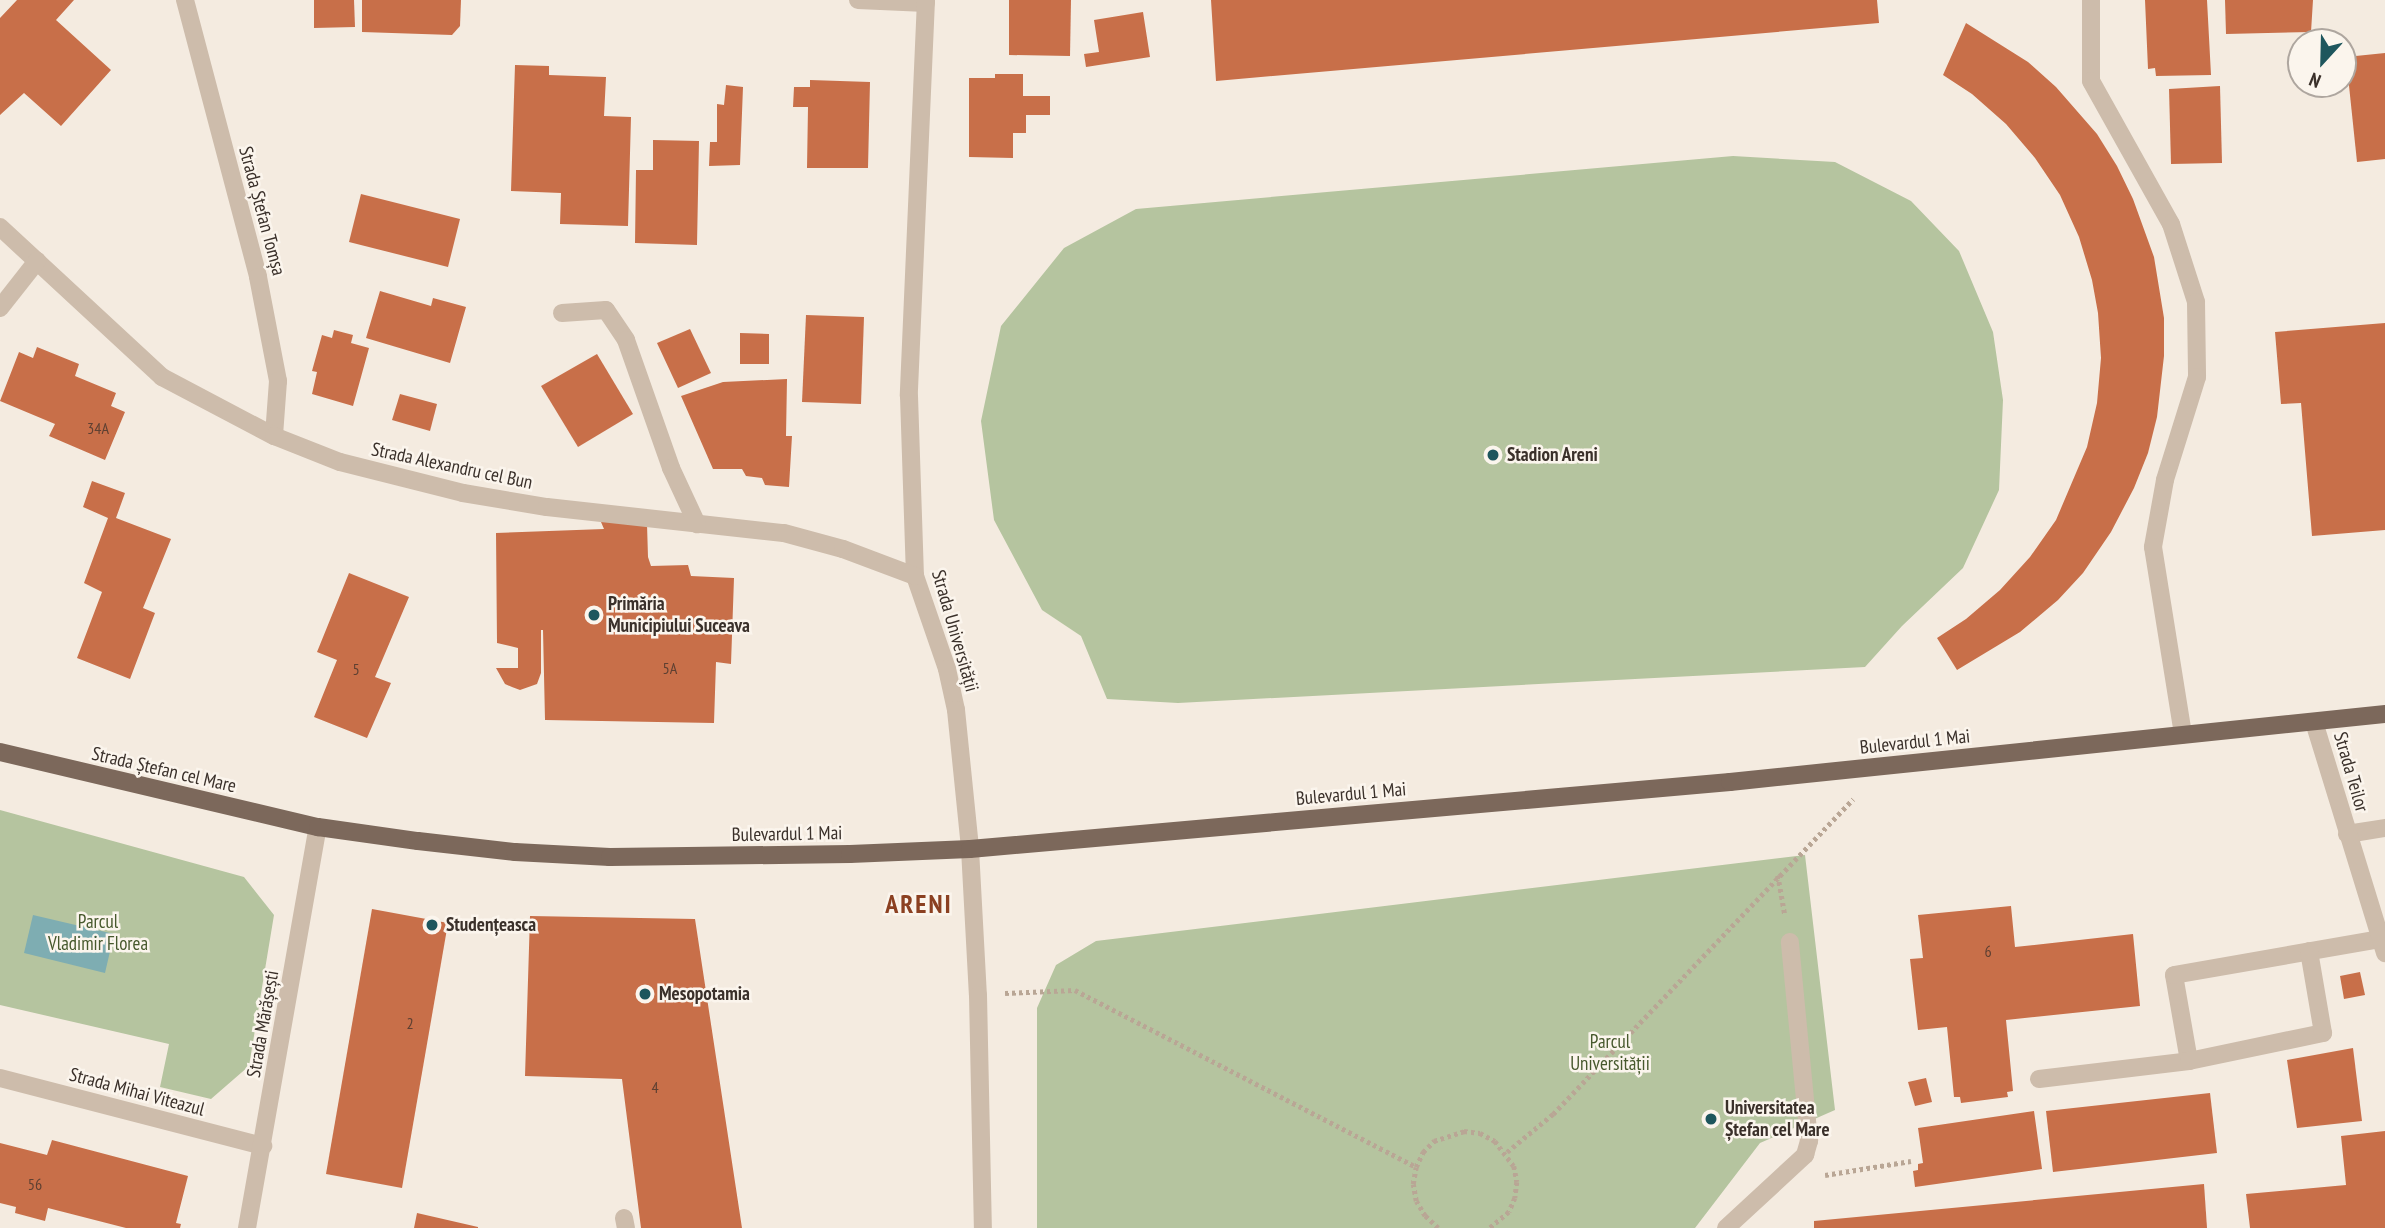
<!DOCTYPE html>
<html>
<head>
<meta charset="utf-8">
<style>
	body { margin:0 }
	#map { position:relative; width:2385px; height:1228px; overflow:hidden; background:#f4ebe0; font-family:"PT Sans Narrow",sans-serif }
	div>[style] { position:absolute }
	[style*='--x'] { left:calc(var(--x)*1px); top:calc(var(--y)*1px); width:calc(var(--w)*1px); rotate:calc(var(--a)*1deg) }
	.green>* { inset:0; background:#b5c49f }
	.water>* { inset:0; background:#7eadb2 }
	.building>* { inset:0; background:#c86f49 }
	.path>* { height:4.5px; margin-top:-2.25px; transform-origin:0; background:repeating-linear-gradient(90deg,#b9a695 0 3.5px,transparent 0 7px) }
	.service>* { height:18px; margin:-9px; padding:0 9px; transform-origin:9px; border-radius:9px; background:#cdbcab }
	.pedestrian>* { height:18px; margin:-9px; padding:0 9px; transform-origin:9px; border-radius:9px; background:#cdbcab }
	.minor>* { height:18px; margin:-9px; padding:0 9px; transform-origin:9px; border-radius:9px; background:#cdbcab }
	.tertiary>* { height:18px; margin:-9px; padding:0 9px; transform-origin:9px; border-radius:9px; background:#cdbcab }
	.primary>* { height:18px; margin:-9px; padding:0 9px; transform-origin:9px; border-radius:9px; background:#7c685b }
	.dots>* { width:19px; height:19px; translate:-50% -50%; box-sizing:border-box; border:4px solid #fbf5ed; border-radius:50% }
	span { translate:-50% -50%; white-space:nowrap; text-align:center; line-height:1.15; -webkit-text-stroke:5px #fbf5ed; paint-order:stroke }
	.number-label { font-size:16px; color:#5e4032 }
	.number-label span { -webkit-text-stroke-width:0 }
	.street-label { font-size:19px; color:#3a302a }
	.poi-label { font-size:19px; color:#3a302a; font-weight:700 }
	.left { translate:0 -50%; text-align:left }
	.park-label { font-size:19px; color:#47592d }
	.district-label { font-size:26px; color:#8b4021; font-weight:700; letter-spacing:2px }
	.north { position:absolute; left:2287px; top:28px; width:70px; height:70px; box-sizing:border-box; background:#fbf5ed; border:2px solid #aea69f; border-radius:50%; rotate:202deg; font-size:19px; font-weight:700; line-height:28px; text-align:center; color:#3a302a }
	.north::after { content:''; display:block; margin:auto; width:24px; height:32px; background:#1e565d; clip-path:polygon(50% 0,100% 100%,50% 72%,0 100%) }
</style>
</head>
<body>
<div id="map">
	<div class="green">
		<i style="clip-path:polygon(1733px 156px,1835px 162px,1911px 201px,1959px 251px,1993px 332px,2003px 400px,1999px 490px,1963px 568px,1902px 626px,1865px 667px,1178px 703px,1107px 699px,1081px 636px,1042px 610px,994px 520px,981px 421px,1001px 326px,1064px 248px,1136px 209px)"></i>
		<i style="clip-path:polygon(0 810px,244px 877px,274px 915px,249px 1066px,211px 1099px,160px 1087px,169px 1044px,0 1005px)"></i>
		<i style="clip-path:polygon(1805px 855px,1835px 1110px,1760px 1143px,1695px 1228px,1037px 1228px,1037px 1008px,1056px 965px,1096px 941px)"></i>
	</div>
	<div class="water">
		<i style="clip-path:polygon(33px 915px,114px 934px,105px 973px,24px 953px)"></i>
	</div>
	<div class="building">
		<i style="clip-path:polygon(17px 0,74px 0,56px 20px,111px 70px,61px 126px,24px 93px,0 115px,0 18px)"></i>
		<i style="clip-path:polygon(314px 0,354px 0,355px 27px,314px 28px)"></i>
		<i style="clip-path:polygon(362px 0,461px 0,460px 26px,452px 35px,362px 32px)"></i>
		<i style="clip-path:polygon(1009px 0,1071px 0,1070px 56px,1009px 55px)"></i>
		<i style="clip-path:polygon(1211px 0,1877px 0,1879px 23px,1216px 81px)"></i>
		<i style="clip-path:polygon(2145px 0,2207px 0,2211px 75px,2156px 76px,2155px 68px,2148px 69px)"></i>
		<i style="clip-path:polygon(2225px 0,2313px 0,2311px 32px,2226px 34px)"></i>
		<i style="clip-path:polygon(1143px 12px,1150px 57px,1086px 67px,1084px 54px,1099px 52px,1094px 20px)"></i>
		<i style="clip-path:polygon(1966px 23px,2028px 62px,2056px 87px,2097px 134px,2117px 166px,2133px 199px,2154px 257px,2164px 318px,2164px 356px,2157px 417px,2148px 453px,2134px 488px,2111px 532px,2083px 573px,2058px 600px,2020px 632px,1957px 670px,1937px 638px,1966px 619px,2000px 590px,2030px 557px,2056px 520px,2087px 447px,2097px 403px,2101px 358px,2098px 313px,2092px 280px,2079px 237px,2060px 195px,2035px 158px,2006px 124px,1972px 94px,1943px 75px)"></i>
		<i style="clip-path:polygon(2385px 53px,2385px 159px,2357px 162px,2346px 57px)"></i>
		<i style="clip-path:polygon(515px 65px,549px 66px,549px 75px,606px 77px,604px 116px,631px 117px,628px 226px,560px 224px,561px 193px,511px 191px)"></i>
		<i style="clip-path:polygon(995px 74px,1023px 74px,1023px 96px,1050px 96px,1050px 115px,1026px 115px,1026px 133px,1013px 133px,1013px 158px,969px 157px,969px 78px,995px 78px)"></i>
		<i style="clip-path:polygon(810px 80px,870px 82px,868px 168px,807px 168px,808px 107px,793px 107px,794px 87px,810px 87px)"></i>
		<i style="clip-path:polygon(726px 85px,743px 87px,740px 165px,709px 166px,710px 142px,717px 142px,717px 104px,724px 105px)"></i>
		<i style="clip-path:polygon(2220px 86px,2222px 163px,2171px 164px,2169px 89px)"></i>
		<i style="clip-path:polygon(653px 140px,699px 141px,697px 245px,635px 243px,636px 170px,653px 170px)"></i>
		<i style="clip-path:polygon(361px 194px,460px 219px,448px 267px,349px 242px)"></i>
		<i style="clip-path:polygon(380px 291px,431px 306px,433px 298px,466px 307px,450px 363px,366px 338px)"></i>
		<i style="clip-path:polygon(806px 315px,864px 317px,861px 404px,802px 402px)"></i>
		<i style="clip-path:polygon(2385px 323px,2385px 530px,2312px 536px,2301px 403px,2281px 404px,2275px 332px)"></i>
		<i style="clip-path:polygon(690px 329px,711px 373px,678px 388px,657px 343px)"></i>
		<i style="clip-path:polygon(334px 330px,353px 335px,351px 343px,369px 348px,353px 406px,312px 394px,317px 372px,312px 371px,322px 335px,332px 338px)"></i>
		<i style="clip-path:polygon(740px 333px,769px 334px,769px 364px,740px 364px)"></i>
		<i style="clip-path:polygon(37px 347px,79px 364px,75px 376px,116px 393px,111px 406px,125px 412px,105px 460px,49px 436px,55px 424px,0 401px,19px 352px,33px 358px)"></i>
		<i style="clip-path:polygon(597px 354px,633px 414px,578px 447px,541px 386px)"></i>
		<i style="clip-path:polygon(787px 379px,786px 436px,792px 436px,789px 487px,765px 485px,762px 478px,746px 476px,742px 469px,713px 469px,681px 396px,723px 382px)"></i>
		<i style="clip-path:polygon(400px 394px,437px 404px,430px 431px,392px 420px)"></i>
		<i style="clip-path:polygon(92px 481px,125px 493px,116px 518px,171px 539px,143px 608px,155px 613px,130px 679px,77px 658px,102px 592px,84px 583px,108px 518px,83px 507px)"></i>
		<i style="clip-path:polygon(639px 517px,647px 524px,648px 557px,651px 566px,688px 565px,691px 576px,734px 578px,731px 664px,716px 662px,714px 723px,545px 720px,543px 630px,541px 630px,541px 673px,537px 684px,520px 690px,512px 687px,505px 684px,496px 668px,518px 668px,518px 648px,497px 643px,496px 533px,604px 529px,601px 522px)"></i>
		<i style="clip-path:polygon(349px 573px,409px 597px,375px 677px,391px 683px,367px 738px,314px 717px,337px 660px,317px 652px)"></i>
		<i style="clip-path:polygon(2011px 906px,2015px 947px,2133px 934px,2140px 1006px,2006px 1020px,2013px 1091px,2007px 1092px,2008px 1097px,1961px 1103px,1960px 1097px,1954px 1097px,1947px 1027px,1918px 1030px,1910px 959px,1923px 958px,1918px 915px)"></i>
		<i style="clip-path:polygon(372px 909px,448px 923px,402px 1188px,326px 1174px)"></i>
		<i style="clip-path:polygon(530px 916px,695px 919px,742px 1228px,641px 1228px,622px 1079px,525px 1076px)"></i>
		<i style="clip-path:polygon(2360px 972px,2365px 995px,2344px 999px,2340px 976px)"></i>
		<i style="clip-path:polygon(2353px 1048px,2362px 1121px,2297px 1128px,2287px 1060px)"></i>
		<i style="clip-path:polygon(1926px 1078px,1932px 1102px,1915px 1106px,1908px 1082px)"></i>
		<i style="clip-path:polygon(2210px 1093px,2217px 1153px,2053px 1172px,2046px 1111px)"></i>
		<i style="clip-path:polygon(2034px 1111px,2042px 1169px,1915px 1187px,1913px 1171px,1918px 1170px,1918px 1164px,1923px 1163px,1918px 1128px)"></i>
		<i style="clip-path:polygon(2385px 1131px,2385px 1228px,2250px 1228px,2246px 1194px,2346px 1185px,2341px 1136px)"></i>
		<i style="clip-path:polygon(52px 1140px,188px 1176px,176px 1223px,181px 1224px,180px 1228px,126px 1228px,48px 1208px,45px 1221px,15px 1213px,16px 1207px,0 1203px,0 1143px,47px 1155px)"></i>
		<i style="clip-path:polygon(2204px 1184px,2207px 1228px,1814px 1228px,1814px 1221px)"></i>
		<i style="clip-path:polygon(417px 1213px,478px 1227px,478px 1228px,414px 1228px)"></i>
	</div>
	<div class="path">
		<i style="--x:1778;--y:875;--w:41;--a:80.1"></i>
		<i style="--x:1005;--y:993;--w:70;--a:-2.5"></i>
		<i style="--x:1075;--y:990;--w:384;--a:27.4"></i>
		<i style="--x:1507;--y:1152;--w:60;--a:-39.6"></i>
		<i style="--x:1553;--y:1114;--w:435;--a:-46.4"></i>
		<i style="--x:1825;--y:1175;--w:87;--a:-9.2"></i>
		<i style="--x:1438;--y:1228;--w:18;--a:-137"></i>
		<i style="--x:1425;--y:1216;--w:17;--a:-121"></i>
		<i style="--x:1416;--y:1201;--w:17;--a:-100"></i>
		<i style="--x:1413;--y:1184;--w:17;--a:-80"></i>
		<i style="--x:1416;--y:1167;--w:17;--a:-65"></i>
		<i style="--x:1423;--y:1152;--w:16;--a:-45"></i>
		<i style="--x:1434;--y:1141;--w:32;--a:-18"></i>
		<i style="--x:1464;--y:1131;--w:16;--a:7"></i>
		<i style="--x:1480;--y:1133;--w:17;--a:28"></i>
		<i style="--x:1495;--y:1141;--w:31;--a:53"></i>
		<i style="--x:1514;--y:1166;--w:16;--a:79"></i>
		<i style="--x:1517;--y:1182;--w:16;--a:97"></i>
		<i style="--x:1515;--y:1198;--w:15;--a:113"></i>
		<i style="--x:1509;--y:1212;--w:25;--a:140"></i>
	</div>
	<div class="service">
		<i style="--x:2091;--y:0;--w:81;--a:90"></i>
		<i style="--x:2091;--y:81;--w:164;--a:60.8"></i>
		<i style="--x:2171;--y:224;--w:82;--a:72.2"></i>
		<i style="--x:2196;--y:302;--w:75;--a:89.2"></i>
		<i style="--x:2197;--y:377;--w:108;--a:107.3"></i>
		<i style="--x:2165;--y:480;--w:68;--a:100.2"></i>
		<i style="--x:2347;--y:834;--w:38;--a:-9"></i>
		<i style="--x:2189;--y:1061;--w:87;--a:-99.9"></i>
		<i style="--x:2174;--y:975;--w:210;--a:-9.9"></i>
		<i style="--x:2039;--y:1079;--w:151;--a:-6.8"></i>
		<i style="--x:2189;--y:1061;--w:137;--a:-11.8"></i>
		<i style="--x:2323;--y:1033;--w:83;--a:-99.7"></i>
		<i style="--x:1726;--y:1228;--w:108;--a:-42.7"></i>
		<i style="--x:1805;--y:1155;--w:15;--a:-74"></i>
		<i style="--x:1809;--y:1141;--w:200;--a:-95.5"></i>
	</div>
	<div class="pedestrian">
		<i style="--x:2153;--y:547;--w:190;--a:80.9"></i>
	</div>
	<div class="minor">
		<i style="--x:185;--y:0;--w:286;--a:75.2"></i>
		<i style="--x:258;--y:277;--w:106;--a:79.1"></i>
		<i style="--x:278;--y:381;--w:55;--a:94.2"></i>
		<i style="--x:858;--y:0;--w:68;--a:2.5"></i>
		<i style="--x:926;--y:0;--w:396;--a:92.5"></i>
		<i style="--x:909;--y:396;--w:180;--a:88.1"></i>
		<i style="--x:915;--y:576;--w:98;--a:71"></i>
		<i style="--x:947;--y:669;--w:42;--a:77.6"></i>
		<i style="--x:956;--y:710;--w:140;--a:84.2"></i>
		<i style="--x:0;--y:227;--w:221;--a:42.8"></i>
		<i style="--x:162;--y:377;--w:127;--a:27.8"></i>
		<i style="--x:274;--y:436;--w:71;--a:21.5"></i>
		<i style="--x:340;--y:462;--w:127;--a:14.1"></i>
		<i style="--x:463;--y:493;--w:85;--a:9.5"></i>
		<i style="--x:547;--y:507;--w:238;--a:6.3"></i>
		<i style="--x:784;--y:533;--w:61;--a:15.2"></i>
		<i style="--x:843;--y:549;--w:77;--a:20.6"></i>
		<i style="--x:0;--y:308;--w:60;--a:-51.8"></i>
		<i style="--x:562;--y:313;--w:44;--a:-3.9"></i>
		<i style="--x:606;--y:310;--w:36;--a:56"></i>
		<i style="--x:626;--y:340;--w:136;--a:70.6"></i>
		<i style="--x:671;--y:468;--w:62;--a:65.1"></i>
		<i style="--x:2314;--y:722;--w:242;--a:72.9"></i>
		<i style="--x:0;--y:1078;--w:272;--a:14.5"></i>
		<i style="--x:624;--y:1218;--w:10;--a:79"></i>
	</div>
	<div class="tertiary">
		<i style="--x:970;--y:849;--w:146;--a:86.9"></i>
		<i style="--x:978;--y:995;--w:233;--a:88.8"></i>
		<i style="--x:247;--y:1228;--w:407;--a:-80"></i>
	</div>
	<div class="primary">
		<i style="--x:0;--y:752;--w:327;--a:13.3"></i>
		<i style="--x:318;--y:827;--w:101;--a:8"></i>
		<i style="--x:418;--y:841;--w:98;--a:6.5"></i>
		<i style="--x:515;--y:852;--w:95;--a:3"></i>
		<i style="--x:610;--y:857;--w:240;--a:-0.7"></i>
		<i style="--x:850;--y:854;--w:120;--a:-2.4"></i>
		<i style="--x:970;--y:849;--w:763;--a:-5.04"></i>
		<i style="--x:1730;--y:782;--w:659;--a:-5.93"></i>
	</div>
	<div class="dots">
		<i style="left:1493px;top:455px;background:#1e565d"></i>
		<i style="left:594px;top:615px;background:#1e565d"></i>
		<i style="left:432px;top:925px;background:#1e565d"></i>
		<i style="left:645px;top:994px;background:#1e565d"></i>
		<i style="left:1711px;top:1119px;background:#1e565d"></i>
	</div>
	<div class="number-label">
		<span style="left:98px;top:428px">34A</span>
		<span style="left:670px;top:668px">5A</span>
		<span style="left:356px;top:669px">5</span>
		<span style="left:1988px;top:951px">6</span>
		<span style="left:410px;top:1023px">2</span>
		<span style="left:655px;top:1087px">4</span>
		<span style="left:35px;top:1184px">56</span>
	</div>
	<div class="street-label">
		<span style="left:262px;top:211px;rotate:75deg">Strada Ștefan Tomșa</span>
		<span style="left:452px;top:466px;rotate:12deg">Strada Alexandru cel Bun</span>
		<span style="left:955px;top:631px;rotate:74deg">Strada Universității</span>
		<span style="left:1915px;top:742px;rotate:-6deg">Bulevardul 1 Mai</span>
		<span style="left:164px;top:770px;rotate:13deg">Strada Ștefan cel Mare</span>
		<span style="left:2351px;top:772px;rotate:74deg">Strada Teilor</span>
		<span style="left:1351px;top:794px;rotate:-5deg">Bulevardul 1 Mai</span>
		<span style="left:787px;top:834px;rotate:-1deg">Bulevardul 1 Mai</span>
		<span style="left:263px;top:1024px;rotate:-80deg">Strada Mărășești</span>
		<span style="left:137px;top:1092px;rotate:15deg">Strada Mihai Viteazul</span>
	</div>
	<div class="poi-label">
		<span class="left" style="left:1507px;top:455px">Stadion Areni</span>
		<span class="left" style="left:608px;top:615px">Primăria<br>Municipiului Suceava</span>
		<span class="left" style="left:446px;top:925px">Studențeasca</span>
		<span class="left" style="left:659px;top:994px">Mesopotamia</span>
		<span class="left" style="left:1725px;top:1119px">Universitatea<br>Ștefan cel Mare</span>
	</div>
	<div class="park-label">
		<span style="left:98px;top:933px">Parcul<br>Vladimir Florea</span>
		<span style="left:1610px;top:1053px">Parcul<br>Universității</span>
	</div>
	<div class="district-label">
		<span style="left:919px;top:904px">ARENI</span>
	</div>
	<div class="north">N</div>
</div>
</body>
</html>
